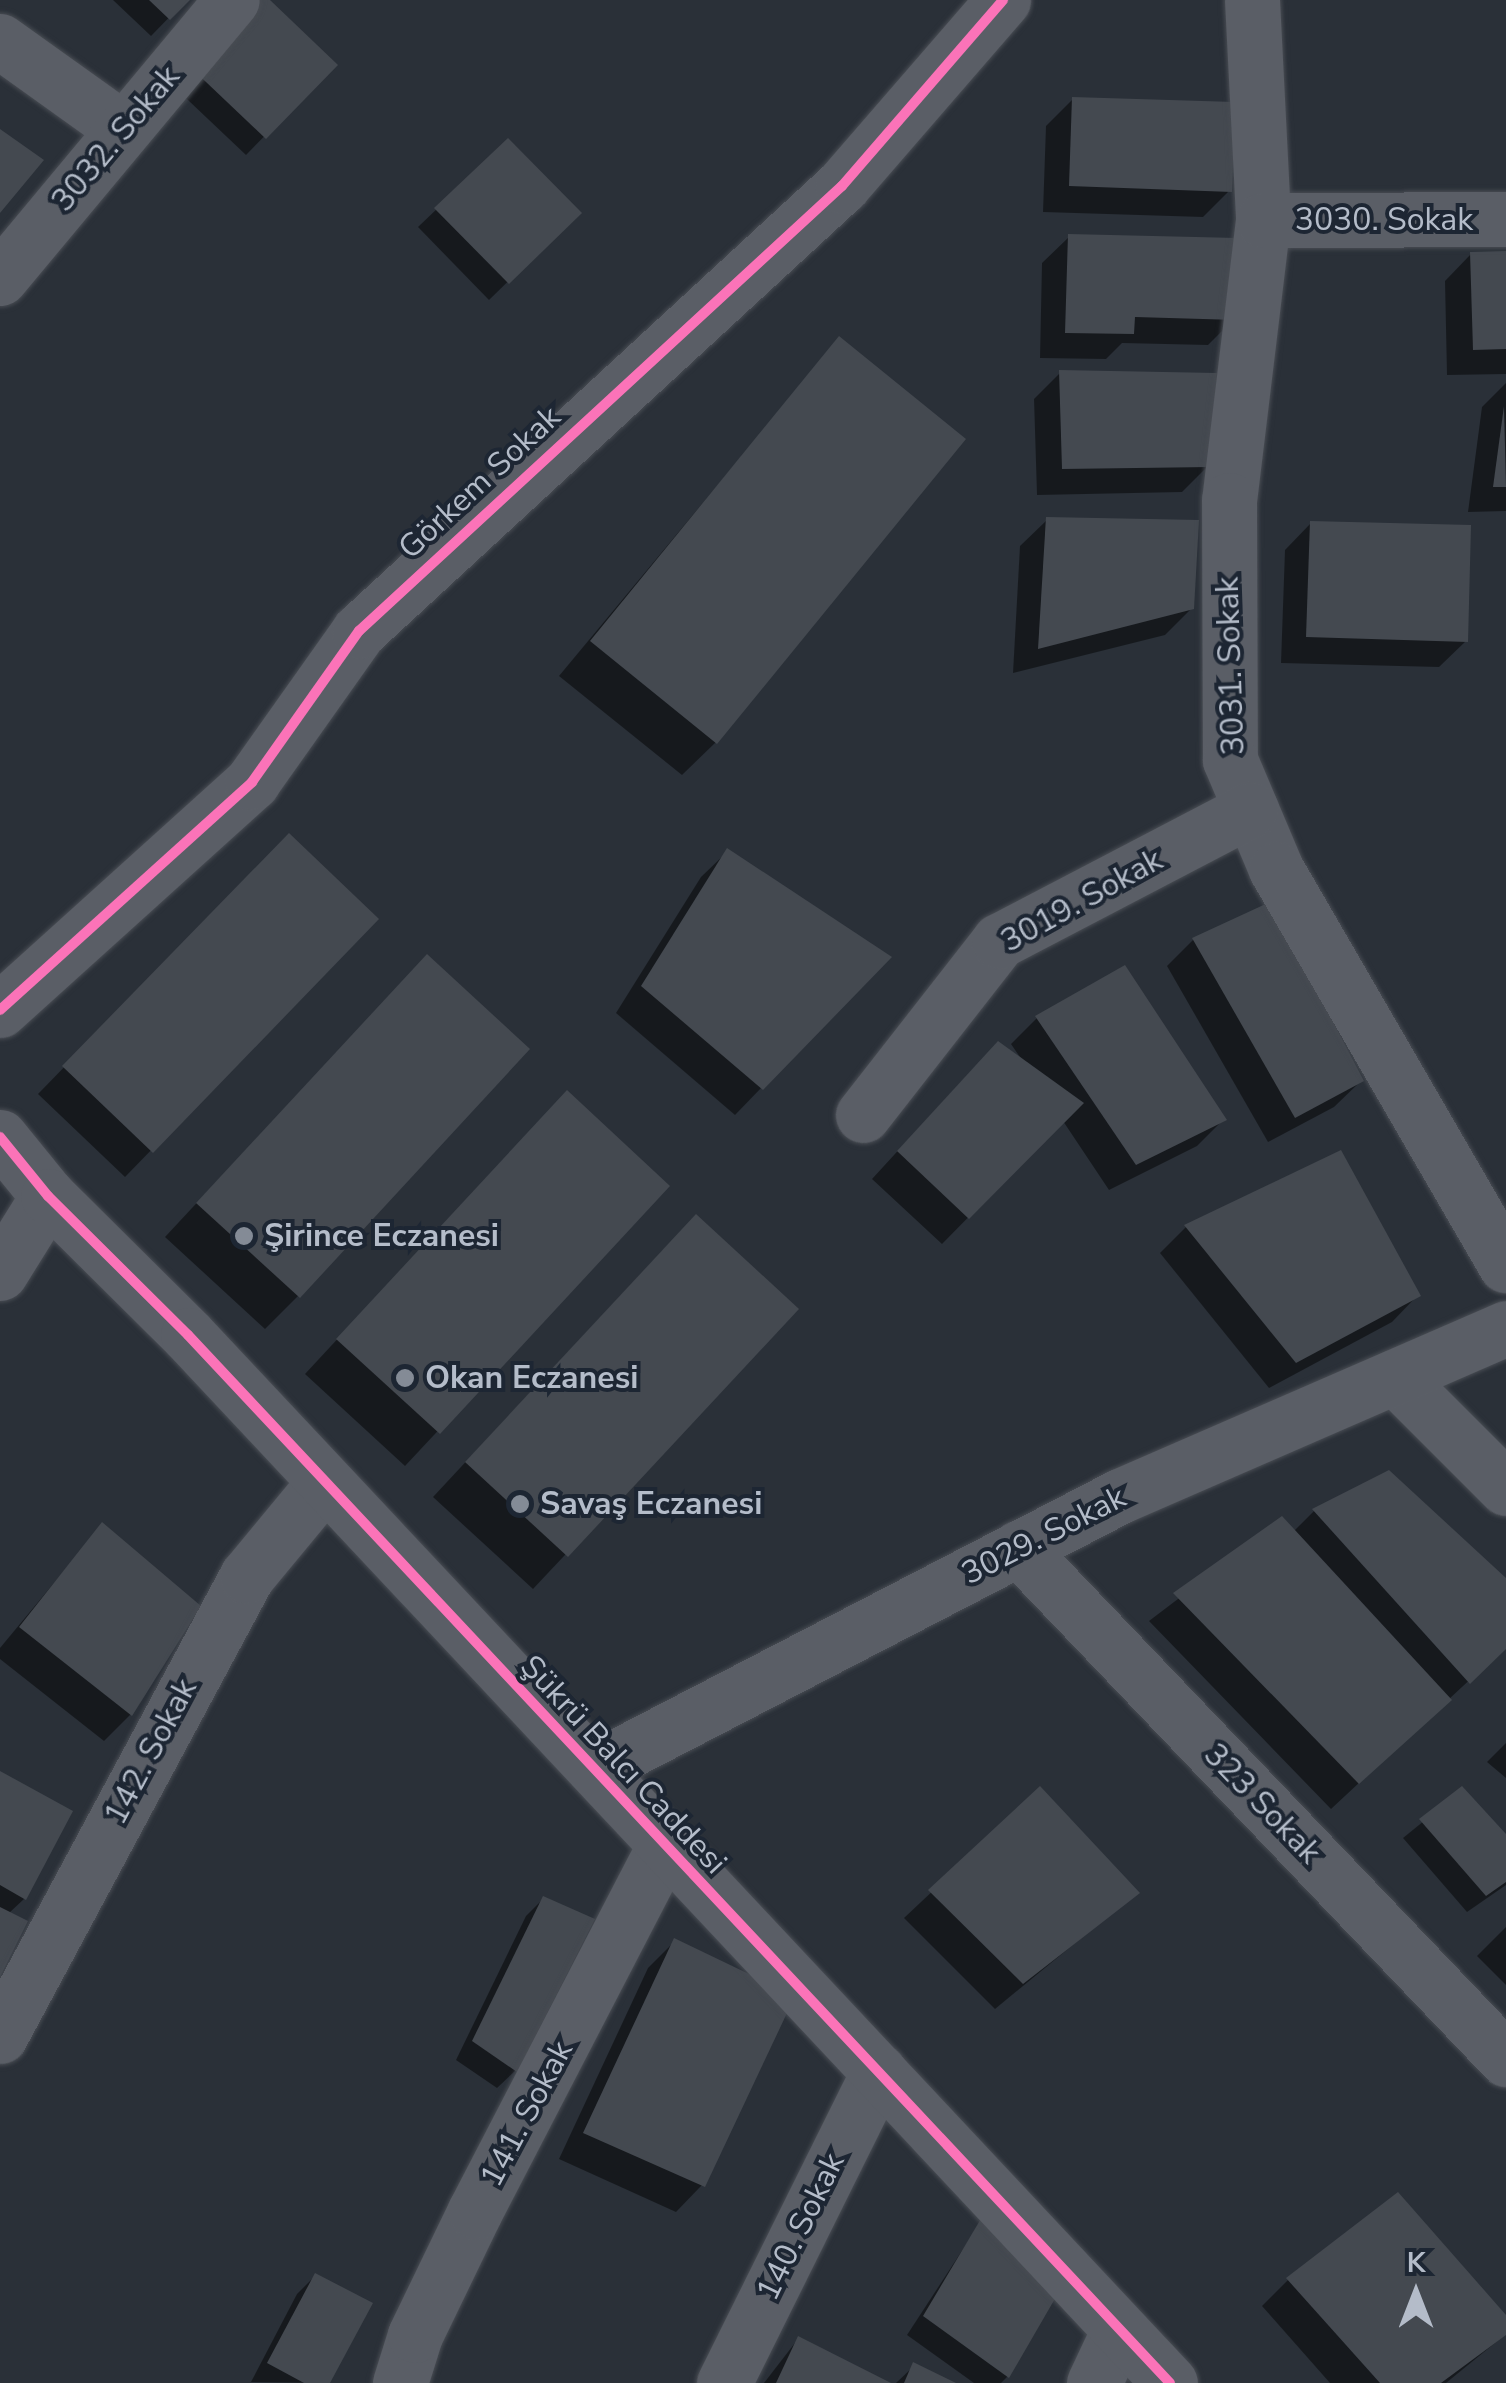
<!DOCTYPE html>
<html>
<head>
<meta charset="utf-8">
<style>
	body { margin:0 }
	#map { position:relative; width:1506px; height:2383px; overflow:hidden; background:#2a3038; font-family:"Nunito Sans",sans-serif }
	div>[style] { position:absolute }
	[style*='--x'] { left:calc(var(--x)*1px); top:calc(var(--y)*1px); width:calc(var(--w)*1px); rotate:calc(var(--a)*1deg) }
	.shadow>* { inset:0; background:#0007 }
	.building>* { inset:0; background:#444950 }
	.roads { filter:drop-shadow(0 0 2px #484c53) drop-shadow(0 0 2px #484c53) }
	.minor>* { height:55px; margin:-27.5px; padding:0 27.5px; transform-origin:27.5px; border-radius:27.5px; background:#5a5e66 }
	.tertiary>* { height:55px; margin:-27.5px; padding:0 27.5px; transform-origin:27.5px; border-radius:27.5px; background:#5a5e66 }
	.cycleway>* { height:10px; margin:-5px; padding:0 5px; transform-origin:5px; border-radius:5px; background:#fb73b8 }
	.dots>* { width:28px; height:28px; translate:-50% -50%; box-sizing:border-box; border:5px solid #1d2633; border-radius:50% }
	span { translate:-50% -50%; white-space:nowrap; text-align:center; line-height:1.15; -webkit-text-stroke:8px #1d2633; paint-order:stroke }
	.street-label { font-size:32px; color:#b4bcc9 }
	.poi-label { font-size:32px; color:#b4bcc9; font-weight:700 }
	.left { translate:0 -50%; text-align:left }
	.north { position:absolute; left:1366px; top:2243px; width:100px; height:100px; -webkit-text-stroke:8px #1d2633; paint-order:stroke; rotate:0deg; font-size:28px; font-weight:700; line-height:40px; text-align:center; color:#b4bcc9 }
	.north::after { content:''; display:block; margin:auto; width:35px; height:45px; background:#b4bcc9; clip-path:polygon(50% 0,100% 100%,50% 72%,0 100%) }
</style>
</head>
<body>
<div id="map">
	<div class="shadow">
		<i style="clip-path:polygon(113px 0,186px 0,151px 36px)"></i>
		<i style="clip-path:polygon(266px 0,334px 65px,246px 155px,170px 83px)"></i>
		<i style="clip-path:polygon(1073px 99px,1229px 191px,1203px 217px,1043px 212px,1046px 126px)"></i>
		<i style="clip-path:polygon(508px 141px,578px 213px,489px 300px,418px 227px)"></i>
		<i style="clip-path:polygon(1069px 237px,1234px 319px,1208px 345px,1122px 343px,1106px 359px,1040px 358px,1042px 263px)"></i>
		<i style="clip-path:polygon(1471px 254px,1506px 254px,1506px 374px,1447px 375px,1445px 281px)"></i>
		<i style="clip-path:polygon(839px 339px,716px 742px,682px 775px,559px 676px)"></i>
		<i style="clip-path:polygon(1060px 373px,1208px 466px,1182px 492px,1037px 495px,1034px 399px)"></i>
		<i style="clip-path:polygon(1506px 383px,1506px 511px,1468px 512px,1482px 407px)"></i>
		<i style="clip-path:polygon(1047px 520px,1192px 608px,1165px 635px,1013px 673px,1020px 546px)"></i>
		<i style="clip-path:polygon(1311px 523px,1466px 641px,1439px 667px,1281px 663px,1285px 550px)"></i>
		<i style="clip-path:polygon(289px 836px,376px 919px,125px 1177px,38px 1094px)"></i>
		<i style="clip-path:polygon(728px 851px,888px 957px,735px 1115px,616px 1013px,701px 877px)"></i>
		<i style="clip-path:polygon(1269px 905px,1361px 1081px,1334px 1107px,1268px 1142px,1167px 966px,1193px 940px)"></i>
		<i style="clip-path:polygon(394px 991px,298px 1296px,265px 1329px,165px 1237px)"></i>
		<i style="clip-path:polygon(1037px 1018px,1223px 1120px,1197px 1146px,1109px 1190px,1063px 1121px,942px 1244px,872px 1179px,972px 1070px,1022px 1060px,1011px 1044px)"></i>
		<i style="clip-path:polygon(534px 1127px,667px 1186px,405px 1466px,305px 1374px)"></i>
		<i style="clip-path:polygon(1186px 1227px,1418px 1295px,1392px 1322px,1269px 1388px,1160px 1253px)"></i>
		<i style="clip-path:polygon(663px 1250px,796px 1309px,533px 1589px,433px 1497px)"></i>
		<i style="clip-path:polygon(1388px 1473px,1506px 1581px,1506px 1646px,1331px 1809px,1149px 1621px,1282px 1520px,1293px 1532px,1314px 1511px)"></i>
		<i style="clip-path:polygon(102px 1525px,198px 1606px,130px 1715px,104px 1741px,0 1659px,0 1648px)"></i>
		<i style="clip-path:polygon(1506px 1743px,1506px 1778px,1487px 1762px)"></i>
		<i style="clip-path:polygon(0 1774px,24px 1899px,8px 1914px,0 1972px)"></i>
		<i style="clip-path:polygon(1040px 1790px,1136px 1893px,995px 2009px,904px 1918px)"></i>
		<i style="clip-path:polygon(1462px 1790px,1506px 1837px,1506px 1885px,1467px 1912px,1403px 1838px)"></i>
		<i style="clip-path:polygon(544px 1898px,591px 1920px,515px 2071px,497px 2088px,456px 2060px,526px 1916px)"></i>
		<i style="clip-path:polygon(1506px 1927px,1506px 1985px,1477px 1956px)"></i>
		<i style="clip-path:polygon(674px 1942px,702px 2185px,676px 2212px,559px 2159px,648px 1968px)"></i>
		<i style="clip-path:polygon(982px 2220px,1007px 2377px,1001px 2383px,974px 2383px,907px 2335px)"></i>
		<i style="clip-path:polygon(315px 2276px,327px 2383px,251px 2382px,297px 2294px)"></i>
		<i style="clip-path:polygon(1288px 2280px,1506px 2319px,1506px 2334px,1446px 2383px,1330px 2383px,1262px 2306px)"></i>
		<i style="clip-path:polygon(798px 2339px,886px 2383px,764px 2383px)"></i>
		<i style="clip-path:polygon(914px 2366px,950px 2383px,896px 2383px)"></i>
	</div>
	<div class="building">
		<i style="clip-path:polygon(149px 0,190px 0,170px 20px)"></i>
		<i style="clip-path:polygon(247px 0,270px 0,338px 65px,266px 139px,186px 63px)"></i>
		<i style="clip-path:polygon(1072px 97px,1235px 102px,1232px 192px,1069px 186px)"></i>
		<i style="clip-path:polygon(0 129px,44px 160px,0 213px)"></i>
		<i style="clip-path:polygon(508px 138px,582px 213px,509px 284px,434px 208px)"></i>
		<i style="clip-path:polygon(1068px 234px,1238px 238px,1237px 320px,1135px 317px,1134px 334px,1065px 333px)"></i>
		<i style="clip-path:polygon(1506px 251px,1506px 349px,1473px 350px,1470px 252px)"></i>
		<i style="clip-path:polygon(839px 336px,966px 439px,717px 744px,590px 641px)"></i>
		<i style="clip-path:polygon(1059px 370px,1217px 373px,1211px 467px,1062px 469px)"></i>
		<i style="clip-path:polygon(1504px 406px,1506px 487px,1493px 487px)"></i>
		<i style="clip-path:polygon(1046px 517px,1199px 520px,1194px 609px,1038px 649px)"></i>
		<i style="clip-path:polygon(1310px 521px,1471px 525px,1468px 642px,1306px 637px)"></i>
		<i style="clip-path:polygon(289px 833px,379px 919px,153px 1153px,62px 1066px)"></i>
		<i style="clip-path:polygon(727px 848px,892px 957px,763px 1090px,641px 986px)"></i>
		<i style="clip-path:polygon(1270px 902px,1364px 1081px,1295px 1118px,1192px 938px)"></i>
		<i style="clip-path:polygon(427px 954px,530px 1049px,300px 1298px,196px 1203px)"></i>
		<i style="clip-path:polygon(1125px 965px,1227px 1120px,1136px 1165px,1035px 1016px)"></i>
		<i style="clip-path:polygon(998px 1041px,1084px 1103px,969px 1219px,897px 1151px)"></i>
		<i style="clip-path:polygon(567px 1090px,670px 1186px,440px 1434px,336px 1339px)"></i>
		<i style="clip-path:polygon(1341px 1150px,1421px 1296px,1296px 1363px,1184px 1225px)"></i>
		<i style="clip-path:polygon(696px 1214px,799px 1309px,568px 1557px,465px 1462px)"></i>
		<i style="clip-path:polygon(1389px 1470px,1506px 1578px,1506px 1649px,1470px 1684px,1312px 1509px)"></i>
		<i style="clip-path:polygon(1282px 1516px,1452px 1700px,1359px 1784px,1173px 1593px)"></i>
		<i style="clip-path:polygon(102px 1522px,201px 1606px,132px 1716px,19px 1627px)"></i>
		<i style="clip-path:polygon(0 1771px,73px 1811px,26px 1900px,0 1885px)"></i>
		<i style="clip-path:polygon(1040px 1786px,1140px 1893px,1023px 1984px,928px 1890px)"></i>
		<i style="clip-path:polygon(1462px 1786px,1506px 1834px,1506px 1882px,1486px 1896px,1419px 1819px)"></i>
		<i style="clip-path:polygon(543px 1896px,595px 1919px,517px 2072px,472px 2041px)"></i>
		<i style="clip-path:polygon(0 1907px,28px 1921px,0 1977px)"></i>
		<i style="clip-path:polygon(674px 1938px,795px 1996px,705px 2187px,583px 2133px)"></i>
		<i style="clip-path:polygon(1398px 2192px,1506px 2315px,1506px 2335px,1441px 2383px,1380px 2383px,1286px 2278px)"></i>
		<i style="clip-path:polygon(982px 2217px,1060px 2290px,1009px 2378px,923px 2316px)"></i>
		<i style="clip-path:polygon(315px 2273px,373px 2303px,330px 2383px,304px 2383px,267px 2363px)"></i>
		<i style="clip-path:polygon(798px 2336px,891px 2383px,776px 2383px)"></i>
		<i style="clip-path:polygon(913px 2362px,956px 2383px,904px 2383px)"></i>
	</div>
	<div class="roads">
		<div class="minor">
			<i style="--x:1252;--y:0;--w:220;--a:87.1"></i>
			<i style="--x:1263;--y:220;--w:282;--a:96.9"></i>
			<i style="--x:1229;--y:500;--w:260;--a:89.8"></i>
			<i style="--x:1230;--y:760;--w:118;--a:67.1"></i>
			<i style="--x:1276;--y:869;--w:458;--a:59.9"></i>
			<i style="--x:0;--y:41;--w:151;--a:35.6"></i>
			<i style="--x:1263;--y:220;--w:243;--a:-0.2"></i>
			<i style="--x:0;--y:278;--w:362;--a:-50.2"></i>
			<i style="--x:0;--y:1010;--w:340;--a:-42.1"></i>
			<i style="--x:252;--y:782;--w:185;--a:-54.7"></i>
			<i style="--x:359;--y:631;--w:657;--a:-42.66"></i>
			<i style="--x:842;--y:186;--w:246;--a:-49.1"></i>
			<i style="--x:863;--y:1115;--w:221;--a:-52"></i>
			<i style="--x:999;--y:941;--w:284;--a:-27.6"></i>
			<i style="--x:0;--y:1273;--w:91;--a:-58.1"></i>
			<i style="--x:1395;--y:1377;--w:157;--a:45"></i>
			<i style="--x:1018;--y:1548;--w:707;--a:46.32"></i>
			<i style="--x:595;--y:1768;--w:591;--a:-27.39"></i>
			<i style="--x:1120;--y:1496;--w:421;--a:-23.5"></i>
			<i style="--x:0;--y:2036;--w:522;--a:-61.77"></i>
			<i style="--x:247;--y:1576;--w:119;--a:-50.4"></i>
			<i style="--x:400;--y:2383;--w:50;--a:-72.6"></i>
			<i style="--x:415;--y:2335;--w:138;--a:-64.2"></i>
			<i style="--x:475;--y:2211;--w:408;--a:-62.6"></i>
			<i style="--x:724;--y:2383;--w:348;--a:-63.6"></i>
			<i style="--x:1094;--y:2383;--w:56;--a:-64.8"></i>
		</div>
		<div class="tertiary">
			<i style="--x:0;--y:1137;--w:76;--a:50.9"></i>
			<i style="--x:48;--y:1196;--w:197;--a:44.8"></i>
			<i style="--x:188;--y:1335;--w:1436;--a:46.86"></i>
		</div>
	</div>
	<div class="cycleway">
		<i style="--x:0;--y:1010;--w:340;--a:-42.1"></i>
		<i style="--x:252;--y:782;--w:185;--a:-54.7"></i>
		<i style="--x:359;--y:631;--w:657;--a:-42.66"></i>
		<i style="--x:842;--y:186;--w:246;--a:-49.1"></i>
		<i style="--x:0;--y:1137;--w:76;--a:50.9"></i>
		<i style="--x:48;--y:1196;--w:197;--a:44.8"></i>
		<i style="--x:188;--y:1335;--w:1436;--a:46.86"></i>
	</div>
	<div class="dots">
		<i style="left:244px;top:1236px;background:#848b96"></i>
		<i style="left:405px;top:1378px;background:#848b96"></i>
		<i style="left:520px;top:1504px;background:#848b96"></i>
	</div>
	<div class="street-label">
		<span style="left:116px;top:139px;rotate:-50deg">3032. Sokak</span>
		<span style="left:1384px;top:220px">3030. Sokak</span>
		<span style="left:480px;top:483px;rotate:-43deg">Görkem Sokak</span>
		<span style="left:1231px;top:666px;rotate:-92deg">3031. Sokak</span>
		<span style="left:1082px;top:901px;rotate:-29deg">3019. Sokak</span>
		<span style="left:1044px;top:1536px;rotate:-27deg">3029. Sokak</span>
		<span style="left:151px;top:1752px;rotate:-62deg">142. Sokak</span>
		<span style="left:623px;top:1765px;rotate:47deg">Şükrü Balcı Caddesi</span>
		<span style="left:1262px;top:1804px;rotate:46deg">323 Sokak</span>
		<span style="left:527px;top:2114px;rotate:-62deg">141. Sokak</span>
		<span style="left:801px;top:2227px;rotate:-64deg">140. Sokak</span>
	</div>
	<div class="poi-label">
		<span class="left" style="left:264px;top:1236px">Şirince Eczanesi</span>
		<span class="left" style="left:425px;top:1378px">Okan Eczanesi</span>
		<span class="left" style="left:540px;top:1504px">Savaş Eczanesi</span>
	</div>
	<div class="north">K</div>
</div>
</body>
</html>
